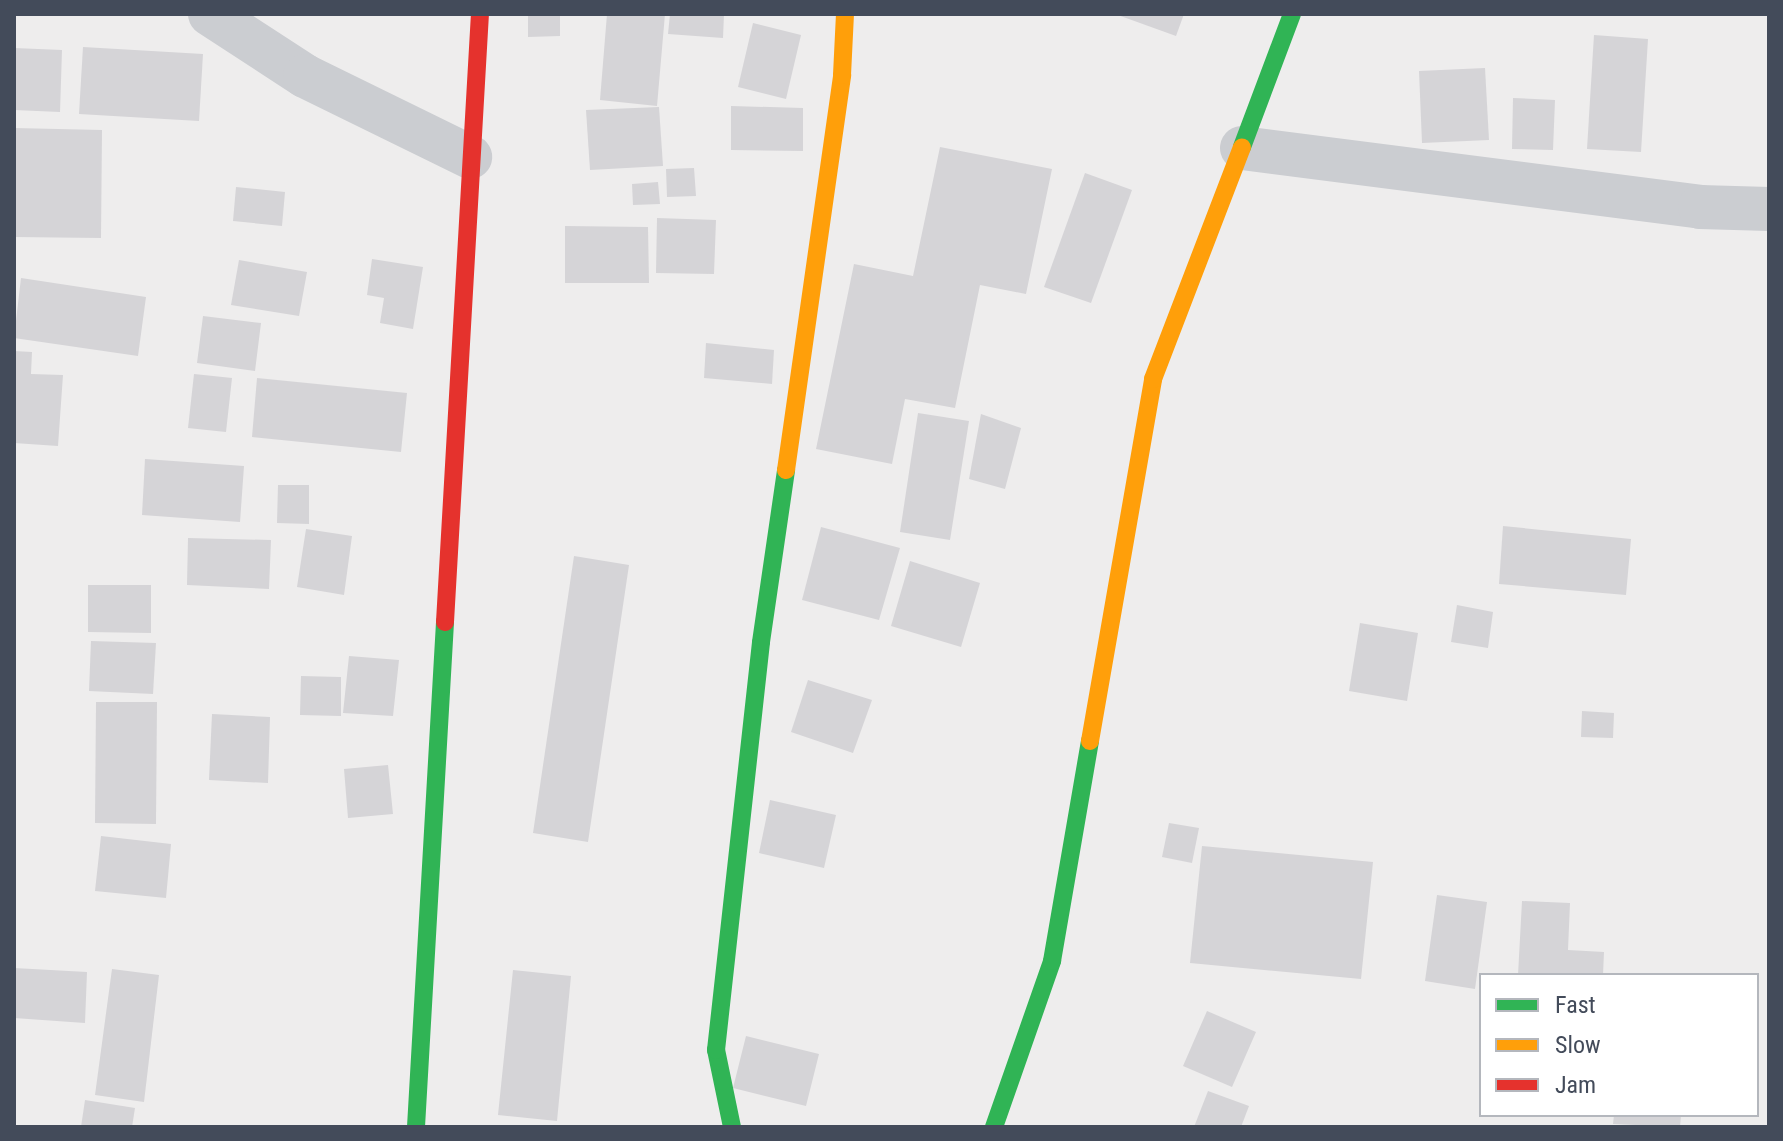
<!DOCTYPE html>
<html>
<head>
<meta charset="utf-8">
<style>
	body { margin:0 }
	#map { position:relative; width:1783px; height:1141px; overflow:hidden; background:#eeeded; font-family:"Roboto Condensed",sans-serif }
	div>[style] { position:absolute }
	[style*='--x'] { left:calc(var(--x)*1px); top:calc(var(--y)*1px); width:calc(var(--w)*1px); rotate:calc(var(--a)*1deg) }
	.building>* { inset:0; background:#d5d4d7 }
	.street>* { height:44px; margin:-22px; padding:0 22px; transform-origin:22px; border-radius:22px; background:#cbcdd1 }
	.fast>* { height:18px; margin:-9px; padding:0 9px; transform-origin:9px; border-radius:9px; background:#30b455 }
	.slow>* { height:18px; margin:-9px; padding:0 9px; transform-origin:9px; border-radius:9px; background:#ff9f0a }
	.jam>* { height:18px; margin:-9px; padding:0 9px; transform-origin:9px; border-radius:9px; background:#e5322d }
	span { translate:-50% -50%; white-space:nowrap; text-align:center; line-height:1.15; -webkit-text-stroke:6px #fff; paint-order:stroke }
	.frame { position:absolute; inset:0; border:16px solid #434b5a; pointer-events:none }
	.legend { position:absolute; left:1479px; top:973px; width:280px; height:144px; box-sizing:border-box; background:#fff; border:2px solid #b4b7bd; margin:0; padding:10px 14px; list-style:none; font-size:24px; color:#434b5a }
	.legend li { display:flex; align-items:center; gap:16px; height:40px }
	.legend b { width:40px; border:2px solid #b4b7bd }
</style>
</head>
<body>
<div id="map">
	<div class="building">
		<i style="clip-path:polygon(528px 14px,560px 14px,560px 36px,528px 37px)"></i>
		<i style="clip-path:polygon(607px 14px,665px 14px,657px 106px,600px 100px)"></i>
		<i style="clip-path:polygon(670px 14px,724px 14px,723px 38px,668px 34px)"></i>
		<i style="clip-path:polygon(1115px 14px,1184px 14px,1176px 36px)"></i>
		<i style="clip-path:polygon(753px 23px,801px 35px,786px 99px,738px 87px)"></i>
		<i style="clip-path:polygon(1594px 35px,1648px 39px,1641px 152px,1587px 149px)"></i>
		<i style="clip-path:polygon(83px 47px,203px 54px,199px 121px,79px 114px)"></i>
		<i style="clip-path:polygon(14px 48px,62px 50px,60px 112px,14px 110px)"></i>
		<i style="clip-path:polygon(1485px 68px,1489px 140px,1422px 143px,1419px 71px)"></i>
		<i style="clip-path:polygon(1513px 98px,1555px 100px,1553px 150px,1512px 149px)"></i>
		<i style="clip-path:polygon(731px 106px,803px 108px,803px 151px,731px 150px)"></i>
		<i style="clip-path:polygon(659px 107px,663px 166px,590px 170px,586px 110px)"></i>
		<i style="clip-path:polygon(14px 128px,102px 130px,101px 238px,14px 237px)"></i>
		<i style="clip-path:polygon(940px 147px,1052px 169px,1026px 294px,980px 285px,955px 408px,905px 399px,892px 464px,816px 449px,854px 264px,913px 276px)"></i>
		<i style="clip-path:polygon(694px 168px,696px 196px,667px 197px,666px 169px)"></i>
		<i style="clip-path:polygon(1085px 173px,1132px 190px,1091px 303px,1044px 287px)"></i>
		<i style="clip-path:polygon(658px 182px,660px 204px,633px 205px,632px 184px)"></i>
		<i style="clip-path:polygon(236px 187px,285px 192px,282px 226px,233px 221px)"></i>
		<i style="clip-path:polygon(657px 218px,716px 220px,714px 274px,656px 273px)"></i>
		<i style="clip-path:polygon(565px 226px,648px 227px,649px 283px,565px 283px)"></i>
		<i style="clip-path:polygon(372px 259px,423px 267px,413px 329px,380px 323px,384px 298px,367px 295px)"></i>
		<i style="clip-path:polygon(239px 260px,307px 272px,299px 316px,231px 305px)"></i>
		<i style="clip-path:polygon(21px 278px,146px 297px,138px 356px,14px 338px)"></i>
		<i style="clip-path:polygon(203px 316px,261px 323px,255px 371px,197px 363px)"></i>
		<i style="clip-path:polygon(706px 343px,774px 350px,772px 384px,704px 378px)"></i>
		<i style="clip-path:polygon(14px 351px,32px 352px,31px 374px,63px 375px,58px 446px,14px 443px)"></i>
		<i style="clip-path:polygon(194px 374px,232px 378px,226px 432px,188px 428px)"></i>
		<i style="clip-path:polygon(257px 378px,407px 393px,401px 452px,252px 437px)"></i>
		<i style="clip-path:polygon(918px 413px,969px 421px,950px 540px,900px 532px)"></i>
		<i style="clip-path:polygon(981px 414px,1021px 428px,1005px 489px,969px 479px)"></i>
		<i style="clip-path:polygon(145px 459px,244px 466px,240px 522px,142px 515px)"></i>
		<i style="clip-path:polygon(278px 485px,309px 485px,309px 524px,277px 523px)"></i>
		<i style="clip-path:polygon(1503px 526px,1631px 539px,1626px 595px,1499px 584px)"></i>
		<i style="clip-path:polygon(821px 527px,900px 548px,879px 620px,802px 600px)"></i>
		<i style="clip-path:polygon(306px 529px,352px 536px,344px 595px,297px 587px)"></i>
		<i style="clip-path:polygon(188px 538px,271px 540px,269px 589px,187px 585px)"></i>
		<i style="clip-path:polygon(574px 556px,629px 565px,588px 842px,533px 833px)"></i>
		<i style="clip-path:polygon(910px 561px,980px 583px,961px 647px,891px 626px)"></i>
		<i style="clip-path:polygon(88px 585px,151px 585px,151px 633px,88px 632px)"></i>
		<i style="clip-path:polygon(1457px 605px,1493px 612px,1488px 648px,1451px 642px)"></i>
		<i style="clip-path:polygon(1360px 623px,1418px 633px,1407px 701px,1349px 691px)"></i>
		<i style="clip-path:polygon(91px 641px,156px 643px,153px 694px,89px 691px)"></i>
		<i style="clip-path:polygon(349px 656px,399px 660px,393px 716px,343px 713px)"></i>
		<i style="clip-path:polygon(301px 676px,341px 677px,341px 716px,300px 715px)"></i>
		<i style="clip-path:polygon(808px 680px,872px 700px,853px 753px,791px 732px)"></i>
		<i style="clip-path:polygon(96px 702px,157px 702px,156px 824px,95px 823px)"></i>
		<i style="clip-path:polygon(1582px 711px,1614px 713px,1613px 738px,1581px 737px)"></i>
		<i style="clip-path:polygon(212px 714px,270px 717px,268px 783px,209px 780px)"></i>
		<i style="clip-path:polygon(388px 765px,393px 814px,348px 818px,344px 769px)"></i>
		<i style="clip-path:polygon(770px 800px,836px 815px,824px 868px,759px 853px)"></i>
		<i style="clip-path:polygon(1169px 823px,1199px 828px,1192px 863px,1162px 857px)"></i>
		<i style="clip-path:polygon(101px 836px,171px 844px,166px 898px,95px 891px)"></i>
		<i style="clip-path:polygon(1202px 846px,1373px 862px,1361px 979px,1190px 963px)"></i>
		<i style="clip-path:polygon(1437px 895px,1487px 902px,1475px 989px,1425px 981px)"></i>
		<i style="clip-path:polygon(1522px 901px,1570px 903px,1568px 950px,1604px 952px,1603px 975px,1518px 975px)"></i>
		<i style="clip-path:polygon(14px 968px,87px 972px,85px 1023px,14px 1018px)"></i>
		<i style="clip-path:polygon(112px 969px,159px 975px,144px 1102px,95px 1095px)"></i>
		<i style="clip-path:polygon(513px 970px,571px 976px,557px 1121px,498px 1115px)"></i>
		<i style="clip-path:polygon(1207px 1011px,1256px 1032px,1232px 1087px,1183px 1066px)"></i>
		<i style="clip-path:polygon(746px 1036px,819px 1054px,806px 1106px,733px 1088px)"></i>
		<i style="clip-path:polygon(1208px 1091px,1249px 1106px,1241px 1127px,1194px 1127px)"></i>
		<i style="clip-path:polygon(85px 1100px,135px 1108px,132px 1127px,81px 1127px)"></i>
		<i style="clip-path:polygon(1614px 1115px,1681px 1115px,1680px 1127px,1613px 1124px)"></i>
	</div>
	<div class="street">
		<i style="--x:210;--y:14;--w:113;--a:33.1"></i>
		<i style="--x:305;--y:76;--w:184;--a:26.1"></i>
		<i style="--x:1242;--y:148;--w:462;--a:7.3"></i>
		<i style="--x:1700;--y:207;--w:69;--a:1.7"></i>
	</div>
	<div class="fast">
		<i style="--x:1242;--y:147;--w:142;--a:-69.4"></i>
		<i style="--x:416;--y:1127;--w:506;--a:-86.71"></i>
		<i style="--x:732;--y:1127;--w:79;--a:-101.7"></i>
		<i style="--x:716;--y:1050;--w:410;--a:-83.7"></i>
		<i style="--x:761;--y:642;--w:174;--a:-81.7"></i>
		<i style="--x:994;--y:1127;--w:176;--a:-70.7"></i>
		<i style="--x:1052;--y:961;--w:223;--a:-80.2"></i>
	</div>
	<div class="slow">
		<i style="--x:786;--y:470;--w:399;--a:-81.9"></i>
		<i style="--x:842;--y:75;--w:61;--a:-87.2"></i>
		<i style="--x:1090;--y:741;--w:367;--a:-80.1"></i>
		<i style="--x:1153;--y:379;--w:248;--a:-69"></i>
	</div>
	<div class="jam">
		<i style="--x:445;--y:622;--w:609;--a:-86.71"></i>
	</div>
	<div class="frame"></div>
	<ul class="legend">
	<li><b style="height:10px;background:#30b455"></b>Fast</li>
	<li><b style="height:10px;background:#ff9f0a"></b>Slow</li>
	<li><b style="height:10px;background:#e5322d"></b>Jam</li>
	</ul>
</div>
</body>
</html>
